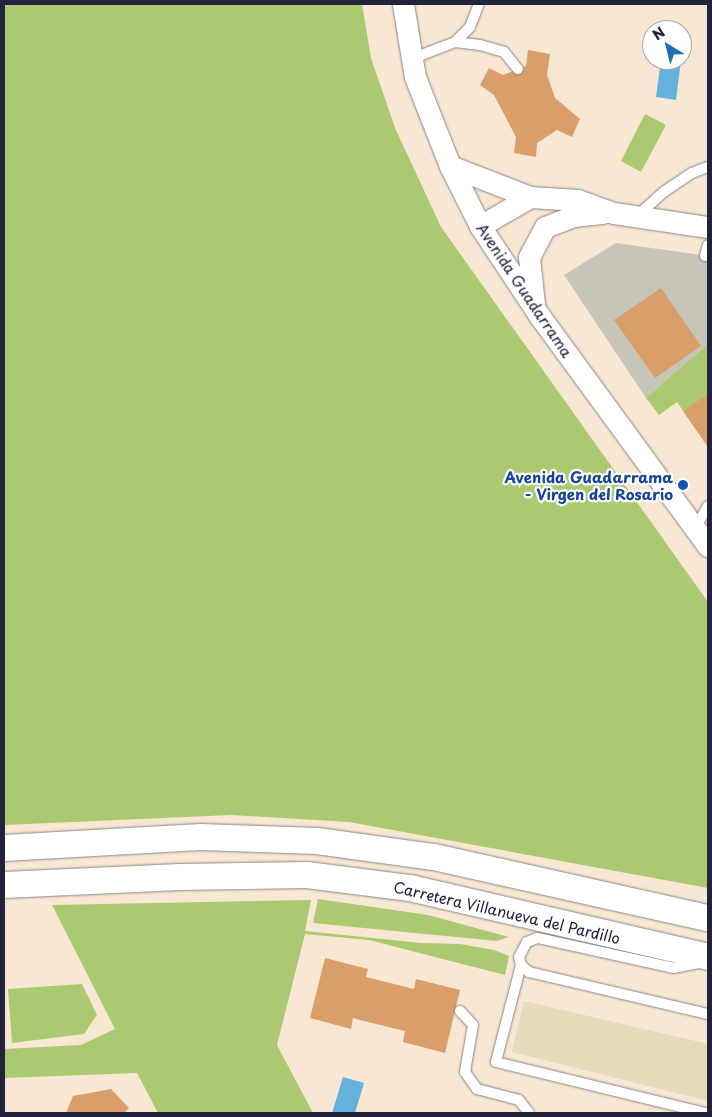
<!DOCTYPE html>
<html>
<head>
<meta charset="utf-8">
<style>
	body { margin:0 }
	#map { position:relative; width:712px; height:1117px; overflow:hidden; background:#f7e7d3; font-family:"Playpen Sans",sans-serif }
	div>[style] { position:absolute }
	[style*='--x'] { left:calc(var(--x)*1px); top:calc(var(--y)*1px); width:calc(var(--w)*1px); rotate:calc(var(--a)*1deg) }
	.built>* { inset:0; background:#e4dbba }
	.industrial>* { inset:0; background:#c6c5b8 }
	.green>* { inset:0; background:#abc970 }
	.water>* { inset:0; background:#65b1de }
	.building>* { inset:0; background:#da9e6b }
	.roads { filter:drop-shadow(0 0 1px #8c8487) drop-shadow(0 0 1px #8c8487) }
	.service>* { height:10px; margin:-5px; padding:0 5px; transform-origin:5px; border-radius:5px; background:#fff }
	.minor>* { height:21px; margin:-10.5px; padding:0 10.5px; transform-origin:10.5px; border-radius:10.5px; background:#fff }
	.tertiary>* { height:26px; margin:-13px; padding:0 13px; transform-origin:13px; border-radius:13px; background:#fff }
	.dots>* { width:14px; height:14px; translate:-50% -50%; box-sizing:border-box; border:2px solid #fff; border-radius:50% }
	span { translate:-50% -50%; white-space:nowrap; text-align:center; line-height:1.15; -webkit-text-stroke:4.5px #fff; paint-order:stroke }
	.street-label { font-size:15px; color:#22223b }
	.transit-label { font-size:15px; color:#164399; font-weight:700 }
	.right { translate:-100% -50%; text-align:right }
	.frame { position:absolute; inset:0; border:5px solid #22223b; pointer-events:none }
	.north { position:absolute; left:642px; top:20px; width:50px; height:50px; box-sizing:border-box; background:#fff; border:1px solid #a7a7b1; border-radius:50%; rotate:324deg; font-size:14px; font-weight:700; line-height:20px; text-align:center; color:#22223b }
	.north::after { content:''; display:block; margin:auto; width:18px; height:22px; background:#1f6fb2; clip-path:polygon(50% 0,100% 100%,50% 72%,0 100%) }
</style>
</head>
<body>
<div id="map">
	<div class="built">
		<i style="clip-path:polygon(524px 1001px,708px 1044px,708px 1101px,512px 1052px)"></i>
	</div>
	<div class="industrial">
		<i style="clip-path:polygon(616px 243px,708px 256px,708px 344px,646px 398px,564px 275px)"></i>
	</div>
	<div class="green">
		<i style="clip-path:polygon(4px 4px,362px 4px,371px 58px,395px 128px,441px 227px,708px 602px,708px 888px,349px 822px,231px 815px,4px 825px)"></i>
		<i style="clip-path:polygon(645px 114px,666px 125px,641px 172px,621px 161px)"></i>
		<i style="clip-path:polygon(708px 344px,708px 447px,677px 402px,659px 415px,646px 398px)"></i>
		<i style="clip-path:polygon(318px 899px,428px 915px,509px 937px,497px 941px,313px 923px)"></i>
		<i style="clip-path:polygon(311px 900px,305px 931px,421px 943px,460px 944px,494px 950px,509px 956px,505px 975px,369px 940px,305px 934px,277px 1045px,313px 1113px,158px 1113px,137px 1073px,4px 1078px,4px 1049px,81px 1045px,115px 1029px,52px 905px)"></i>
		<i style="clip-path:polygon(82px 984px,97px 1015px,84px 1034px,12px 1043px,8px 989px)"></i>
	</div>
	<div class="water">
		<i style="clip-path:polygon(661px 60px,681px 60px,676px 100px,656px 97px)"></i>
		<i style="clip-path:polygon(343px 1077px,364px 1083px,355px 1113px,332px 1113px)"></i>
	</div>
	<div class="building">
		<i style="clip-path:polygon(528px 50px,550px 54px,547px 75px,555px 98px,580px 119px,572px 137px,557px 130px,537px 143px,536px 157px,514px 153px,516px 137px,494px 95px,480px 85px,489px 68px,503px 75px,526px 66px)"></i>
		<i style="clip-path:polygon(661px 288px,701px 346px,655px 378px,614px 320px)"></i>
		<i style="clip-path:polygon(708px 394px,708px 447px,683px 411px)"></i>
		<i style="clip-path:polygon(325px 958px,368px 969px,366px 977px,414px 989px,416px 979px,460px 990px,445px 1053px,403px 1042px,405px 1031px,360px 1020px,353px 1018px,351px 1029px,310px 1018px)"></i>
		<i style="clip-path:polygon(111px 1089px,129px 1108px,124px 1113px,66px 1113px,73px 1096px)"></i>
	</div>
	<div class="roads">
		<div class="service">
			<i style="--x:455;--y:42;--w:21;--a:-45"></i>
			<i style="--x:470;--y:27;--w:25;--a:-69"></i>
			<i style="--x:411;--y:59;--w:47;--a:-21.1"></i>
			<i style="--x:455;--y:42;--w:25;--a:7"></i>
			<i style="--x:480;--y:45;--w:25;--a:16"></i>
			<i style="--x:504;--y:52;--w:22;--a:51"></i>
			<i style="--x:638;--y:215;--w:36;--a:-42"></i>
			<i style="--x:665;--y:191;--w:32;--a:-34"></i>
			<i style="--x:692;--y:173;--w:17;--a:-21"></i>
			<i style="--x:705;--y:256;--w:11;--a:-75"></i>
			<i style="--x:695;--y:529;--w:26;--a:-61"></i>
			<i style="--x:699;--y:963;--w:25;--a:169"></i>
			<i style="--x:674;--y:968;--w:140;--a:-167.6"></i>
			<i style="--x:537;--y:938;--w:11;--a:158"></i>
			<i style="--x:527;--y:942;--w:17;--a:118"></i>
			<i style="--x:519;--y:957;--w:8;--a:76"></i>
			<i style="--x:521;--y:965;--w:11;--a:41"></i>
			<i style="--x:529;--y:972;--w:184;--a:13.2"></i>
			<i style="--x:521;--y:965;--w:100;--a:104.5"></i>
			<i style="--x:496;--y:1062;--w:215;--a:13.7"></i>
			<i style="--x:460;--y:1011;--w:19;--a:47"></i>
			<i style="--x:473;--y:1025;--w:48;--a:99.7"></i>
			<i style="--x:465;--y:1072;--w:21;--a:55"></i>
			<i style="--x:477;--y:1089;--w:43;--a:14.7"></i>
			<i style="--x:519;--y:1100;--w:16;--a:52"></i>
		</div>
		<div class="minor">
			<i style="--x:403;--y:4;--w:74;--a:80.7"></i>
			<i style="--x:415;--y:77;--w:96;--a:68.5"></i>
			<i style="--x:450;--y:166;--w:67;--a:63.4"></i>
			<i style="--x:480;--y:226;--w:110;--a:56.5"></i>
			<i style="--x:541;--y:318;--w:283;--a:53.8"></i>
			<i style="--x:450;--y:166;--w:86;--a:21.2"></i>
			<i style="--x:530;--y:197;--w:48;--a:3.6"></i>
			<i style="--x:578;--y:200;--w:38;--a:20"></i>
			<i style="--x:614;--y:213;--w:95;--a:8.5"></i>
			<i style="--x:480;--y:226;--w:58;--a:-30.1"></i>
			<i style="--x:534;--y:304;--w:47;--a:-96.1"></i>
			<i style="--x:529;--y:257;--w:34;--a:-62"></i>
			<i style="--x:545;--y:227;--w:30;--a:-21"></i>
			<i style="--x:573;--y:216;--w:31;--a:-6"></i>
		</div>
		<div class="tertiary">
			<i style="--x:4;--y:848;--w:197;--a:-3.2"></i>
			<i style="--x:201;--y:837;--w:116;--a:2"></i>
			<i style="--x:317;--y:841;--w:118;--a:7.8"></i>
			<i style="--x:434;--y:857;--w:281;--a:12.6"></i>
			<i style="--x:4;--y:885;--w:176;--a:-2.6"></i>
			<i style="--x:180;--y:877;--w:127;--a:-0.9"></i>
			<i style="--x:307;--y:875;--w:104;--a:7.2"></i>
			<i style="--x:410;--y:888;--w:306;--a:13"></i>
		</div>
	</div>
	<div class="dots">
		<i style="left:683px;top:485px;background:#1a4fb4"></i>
	</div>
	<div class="street-label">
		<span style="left:525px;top:290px;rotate:56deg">Avenida Guadarrama</span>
		<span style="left:507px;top:912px;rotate:13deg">Carretera Villanueva del Pardillo</span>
	</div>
	<div class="transit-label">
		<span class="right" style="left:673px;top:485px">Avenida Guadarrama<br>- Virgen del Rosario</span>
	</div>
	<div class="frame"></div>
	<div class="north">N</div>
</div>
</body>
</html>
